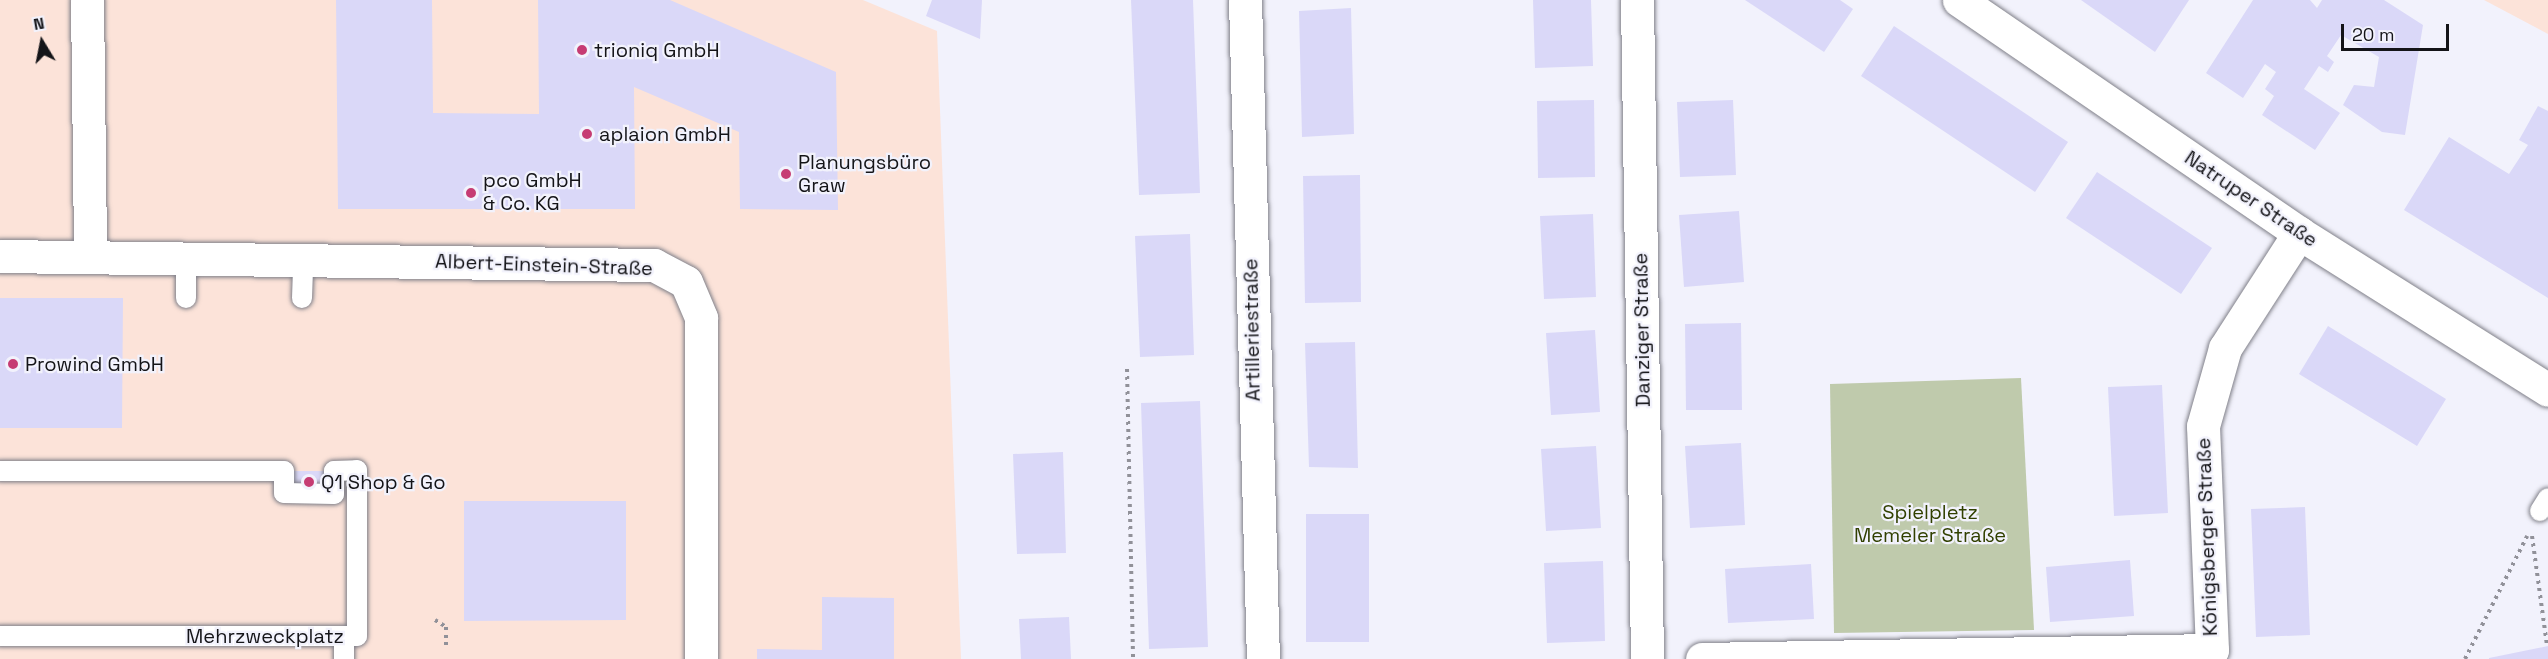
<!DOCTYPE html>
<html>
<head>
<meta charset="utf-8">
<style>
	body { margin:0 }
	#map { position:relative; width:2548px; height:659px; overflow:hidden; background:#f2f2fc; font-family:"Space Grotesk",sans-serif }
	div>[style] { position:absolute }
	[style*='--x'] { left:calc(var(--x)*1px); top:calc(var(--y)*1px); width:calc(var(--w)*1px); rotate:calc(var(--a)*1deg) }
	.commercial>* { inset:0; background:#fce3d9 }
	.green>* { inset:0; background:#bfcaac }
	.building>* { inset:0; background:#dad8f8 }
	.path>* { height:4px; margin-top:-2px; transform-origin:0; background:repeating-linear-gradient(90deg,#919199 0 3px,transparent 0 7.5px) }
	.roads { filter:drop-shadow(0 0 2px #808089) drop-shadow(0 0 2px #808089) }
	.lane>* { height:20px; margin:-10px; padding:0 10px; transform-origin:10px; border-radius:10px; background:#fff }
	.street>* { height:33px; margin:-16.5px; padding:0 16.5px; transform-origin:16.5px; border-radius:16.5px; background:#fff }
	.secondary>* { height:33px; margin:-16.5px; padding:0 16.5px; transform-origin:16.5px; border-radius:16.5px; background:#fff }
	.dots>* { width:16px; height:16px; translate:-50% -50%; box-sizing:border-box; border:3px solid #f2f2fc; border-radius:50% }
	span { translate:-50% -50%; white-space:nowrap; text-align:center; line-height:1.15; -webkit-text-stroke:4.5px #f2f2fc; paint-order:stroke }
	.poi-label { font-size:20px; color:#141418 }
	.left { translate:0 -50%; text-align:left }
	.street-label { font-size:20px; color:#141418 }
	.park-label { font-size:20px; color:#314000 }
	.north { position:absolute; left:12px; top:12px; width:60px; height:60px; -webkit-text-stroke:4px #f2f2fc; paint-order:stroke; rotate:350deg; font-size:16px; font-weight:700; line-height:24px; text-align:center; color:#141418 }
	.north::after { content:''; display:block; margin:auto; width:21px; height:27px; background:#141418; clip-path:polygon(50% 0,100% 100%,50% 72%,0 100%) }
	.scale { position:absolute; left:2341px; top:24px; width:108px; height:27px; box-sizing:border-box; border:3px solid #141418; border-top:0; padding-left:8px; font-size:18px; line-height:21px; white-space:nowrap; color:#141418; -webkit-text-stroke:4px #f2f2fc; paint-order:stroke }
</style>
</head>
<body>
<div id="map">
	<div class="commercial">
		<i style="clip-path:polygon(0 0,863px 0,937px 31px,961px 659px,0 659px)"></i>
		<i style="clip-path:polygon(2484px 0,2548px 0,2548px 34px)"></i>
	</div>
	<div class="green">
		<i style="clip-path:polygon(2021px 378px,2034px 630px,1834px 633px,1830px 384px)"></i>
	</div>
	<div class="building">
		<i style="clip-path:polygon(336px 0,432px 0,433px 113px,539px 114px,538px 0,670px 0,836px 72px,838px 210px,740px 209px,739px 132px,634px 87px,635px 209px,338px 209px)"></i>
		<i style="clip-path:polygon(932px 0,982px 0,980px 39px,926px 16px)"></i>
		<i style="clip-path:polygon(1131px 0,1193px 0,1200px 193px,1139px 195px)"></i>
		<i style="clip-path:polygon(1533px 0,1591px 0,1593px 66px,1535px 68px)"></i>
		<i style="clip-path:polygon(1745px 0,1840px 0,1853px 9px,1824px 52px)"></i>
		<i style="clip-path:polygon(2081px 0,2189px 0,2155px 52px)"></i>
		<i style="clip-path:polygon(2253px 0,2310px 0,2317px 8px,2322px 0,2384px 0,2423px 25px,2405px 135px,2382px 132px,2343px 105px,2354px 85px,2374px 87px,2379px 57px,2341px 35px,2327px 56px,2334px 62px,2328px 72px,2319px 66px,2304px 89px,2340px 113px,2315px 150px,2262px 115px,2274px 96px,2265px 89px,2276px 72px,2265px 64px,2243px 98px,2206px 73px)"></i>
		<i style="clip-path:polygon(1351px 8px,1354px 134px,1302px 137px,1299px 11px)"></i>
		<i style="clip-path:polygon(1894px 26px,2068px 142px,2035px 192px,1861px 76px)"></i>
		<i style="clip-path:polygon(1594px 100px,1595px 177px,1538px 178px,1537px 101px)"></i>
		<i style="clip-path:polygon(1733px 100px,1736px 175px,1680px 177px,1677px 102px)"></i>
		<i style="clip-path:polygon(2538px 106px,2548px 111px,2548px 298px,2404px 210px,2449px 137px,2509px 174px,2528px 145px,2519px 140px)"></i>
		<i style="clip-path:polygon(2097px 172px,2212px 248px,2181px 294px,2066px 218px)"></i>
		<i style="clip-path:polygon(1360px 175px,1361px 302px,1305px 303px,1303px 176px)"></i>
		<i style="clip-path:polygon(1739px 211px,1744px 282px,1684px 287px,1679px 215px)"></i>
		<i style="clip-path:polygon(1593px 214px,1596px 297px,1544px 299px,1540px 216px)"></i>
		<i style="clip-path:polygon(1190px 234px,1194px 355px,1140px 357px,1135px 236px)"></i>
		<i style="clip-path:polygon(0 298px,123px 298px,122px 428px,0 428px)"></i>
		<i style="clip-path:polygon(1741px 323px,1742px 410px,1686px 410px,1685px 324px)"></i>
		<i style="clip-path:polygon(2328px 326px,2446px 399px,2417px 446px,2299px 374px)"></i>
		<i style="clip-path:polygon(1595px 330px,1600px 412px,1551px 415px,1546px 333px)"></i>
		<i style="clip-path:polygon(1355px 342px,1358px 468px,1309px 467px,1305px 343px)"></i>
		<i style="clip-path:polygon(2162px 385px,2168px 513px,2114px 516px,2108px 387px)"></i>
		<i style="clip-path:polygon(1200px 401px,1208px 647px,1149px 649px,1141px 403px)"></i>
		<i style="clip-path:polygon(1741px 443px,1745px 525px,1690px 528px,1685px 446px)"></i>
		<i style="clip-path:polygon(1596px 446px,1601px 528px,1546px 531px,1541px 449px)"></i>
		<i style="clip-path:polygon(1063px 452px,1066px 553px,1017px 554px,1013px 454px)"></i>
		<i style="clip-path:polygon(284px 471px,334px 471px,334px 494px,284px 493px)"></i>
		<i style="clip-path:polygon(464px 501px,626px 501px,626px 620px,464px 621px)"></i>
		<i style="clip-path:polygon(2305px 507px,2310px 635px,2256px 637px,2251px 509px)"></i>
		<i style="clip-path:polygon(1306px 514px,1369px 514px,1369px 642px,1306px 642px)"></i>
		<i style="clip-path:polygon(2130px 560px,2134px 616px,2050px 622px,2046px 567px)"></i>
		<i style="clip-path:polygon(1603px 561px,1605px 641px,1547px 643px,1544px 563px)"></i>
		<i style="clip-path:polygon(1811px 564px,1814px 619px,1728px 623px,1725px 569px)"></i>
		<i style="clip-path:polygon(822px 597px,894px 598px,894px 659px,757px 659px,757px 649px,822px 650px)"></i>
		<i style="clip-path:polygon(1069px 617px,1071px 659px,1021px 659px,1019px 619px)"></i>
		<i style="clip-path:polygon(2548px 646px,2548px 659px,2489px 659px,2489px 658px)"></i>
	</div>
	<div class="path">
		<i style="--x:1127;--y:369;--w:290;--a:88.8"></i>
		<i style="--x:2532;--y:536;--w:111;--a:82.2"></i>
		<i style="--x:435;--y:620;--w:13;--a:32"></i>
		<i style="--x:446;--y:627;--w:19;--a:90"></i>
		<i style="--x:2465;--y:659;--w:138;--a:-63.2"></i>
	</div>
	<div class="roads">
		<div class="lane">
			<i style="--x:186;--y:298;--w:40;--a:-90"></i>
			<i style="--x:302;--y:298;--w:38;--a:-88"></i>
			<i style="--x:0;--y:471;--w:284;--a:0"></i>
			<i style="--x:284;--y:471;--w:22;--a:90"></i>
			<i style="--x:284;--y:493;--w:50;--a:1.1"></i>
			<i style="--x:334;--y:494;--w:23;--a:-90"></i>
			<i style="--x:334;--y:471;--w:23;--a:-2"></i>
			<i style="--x:357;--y:470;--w:166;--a:90"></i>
			<i style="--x:357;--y:636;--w:357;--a:180"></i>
			<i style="--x:2540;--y:511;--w:15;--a:-58"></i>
			<i style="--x:344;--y:636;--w:23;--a:90"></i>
		</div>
		<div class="street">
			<i style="--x:87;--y:0;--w:256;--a:89.3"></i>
			<i style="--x:1245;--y:0;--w:659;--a:88.44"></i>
			<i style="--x:1637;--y:0;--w:659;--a:89.13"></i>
			<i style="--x:0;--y:256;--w:654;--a:0.79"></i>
			<i style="--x:654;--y:265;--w:36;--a:28"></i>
			<i style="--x:686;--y:282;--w:39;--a:67"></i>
			<i style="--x:701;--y:318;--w:341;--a:90"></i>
			<i style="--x:1702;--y:659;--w:510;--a:-1.01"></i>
			<i style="--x:2212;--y:650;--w:224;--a:-92.3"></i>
			<i style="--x:2203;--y:426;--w:81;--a:-74.2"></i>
			<i style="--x:2225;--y:348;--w:137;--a:-57.2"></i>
		</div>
		<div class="secondary">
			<i style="--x:1959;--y:0;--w:412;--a:34.4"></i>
			<i style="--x:2299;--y:233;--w:294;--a:32.2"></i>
		</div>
	</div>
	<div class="dots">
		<i style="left:582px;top:50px;background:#c63c73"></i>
		<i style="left:587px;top:134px;background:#c63c73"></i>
		<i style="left:786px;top:174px;background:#c63c73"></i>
		<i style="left:471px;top:193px;background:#c63c73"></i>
		<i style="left:13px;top:364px;background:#c63c73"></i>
		<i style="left:309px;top:482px;background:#c63c73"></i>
	</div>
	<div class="poi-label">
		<span class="left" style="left:594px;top:50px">trioniq GmbH</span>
		<span class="left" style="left:599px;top:134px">aplaion GmbH</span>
		<span class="left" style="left:798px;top:174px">Planungsbüro<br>Graw</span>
		<span class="left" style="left:483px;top:192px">pco GmbH<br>&amp; Co. KG</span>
		<span class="left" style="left:25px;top:364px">Prowind GmbH</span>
		<span class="left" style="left:321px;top:482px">Q1 Shop &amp; Go</span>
	</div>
	<div class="street-label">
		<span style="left:2251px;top:199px;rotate:34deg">Natruper Straße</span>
		<span style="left:544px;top:265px;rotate:2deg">Albert-Einstein-Straße</span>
		<span style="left:1252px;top:330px;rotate:-91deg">Artilleriestraße</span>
		<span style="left:1642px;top:330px;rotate:-91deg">Danziger Straße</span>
		<span style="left:2207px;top:537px;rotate:-92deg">Königsberger Straße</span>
		<span style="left:265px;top:636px">Mehrzweckplatz</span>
	</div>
	<div class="park-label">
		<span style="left:1930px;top:524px">Spielpletz<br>Memeler Straße</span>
	</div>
	<div class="north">N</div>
	<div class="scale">20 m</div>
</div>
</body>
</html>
